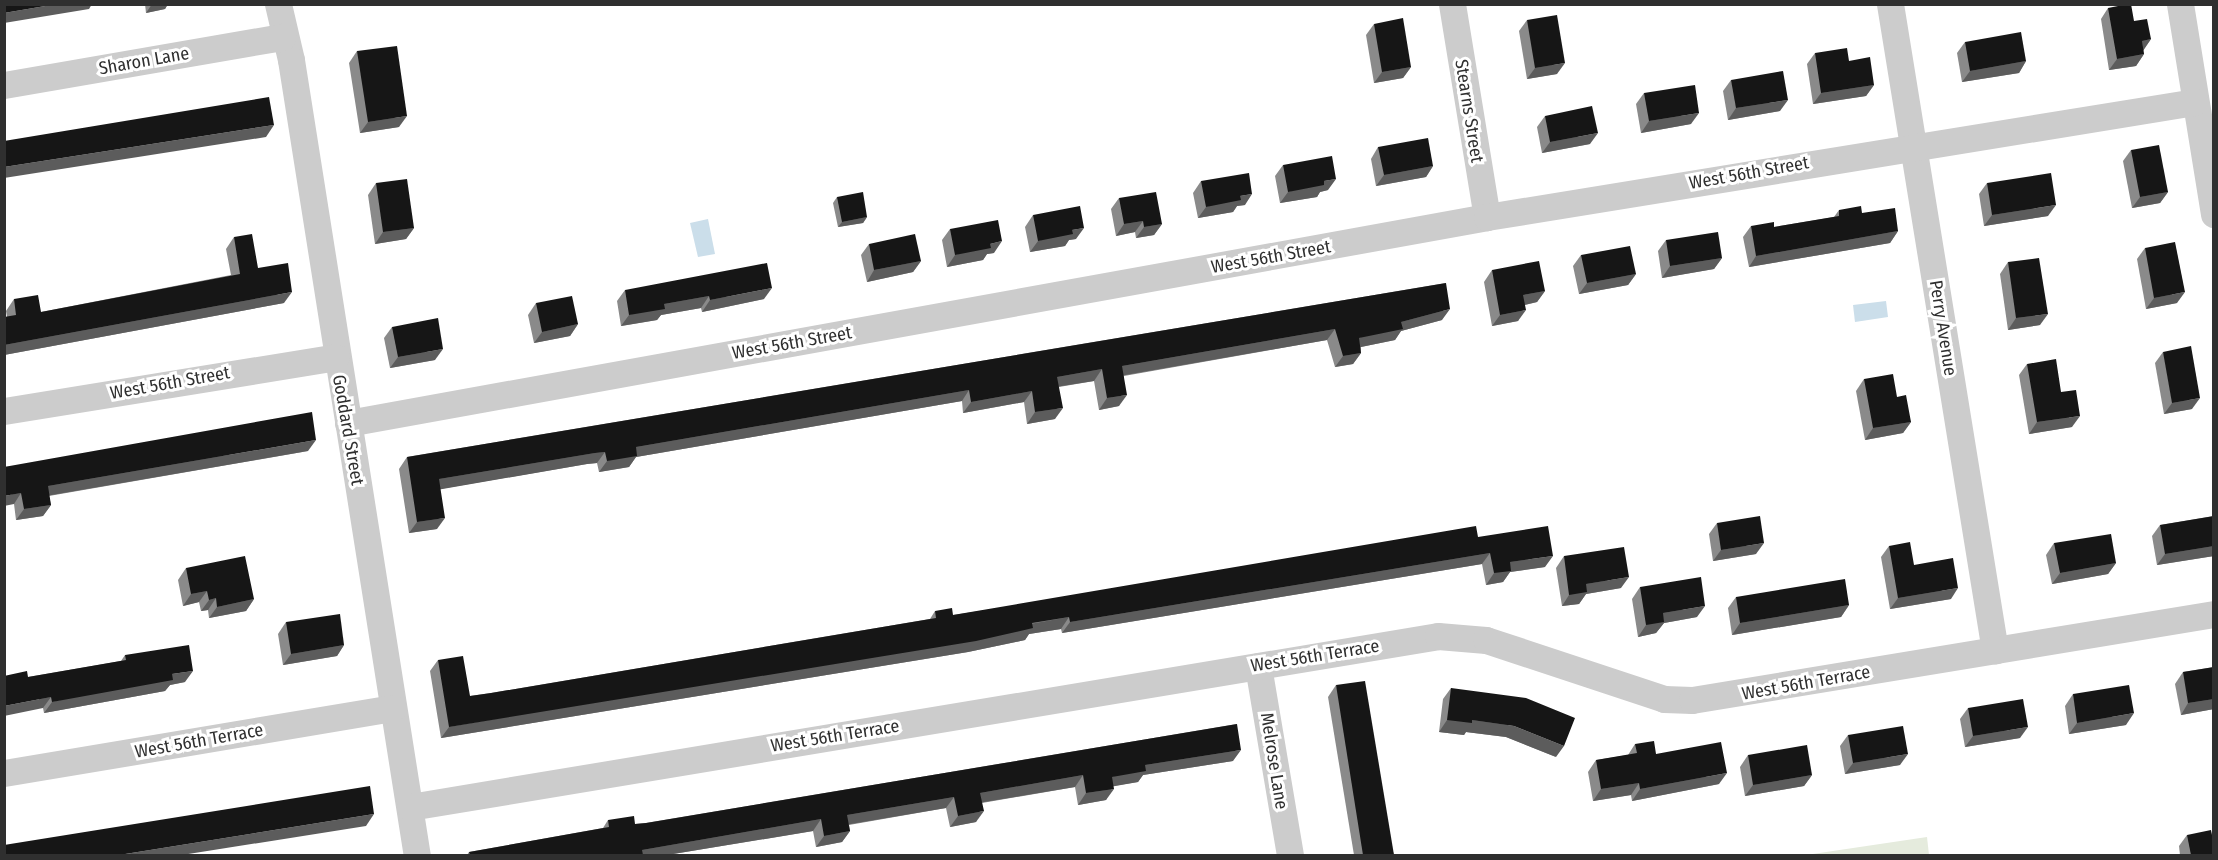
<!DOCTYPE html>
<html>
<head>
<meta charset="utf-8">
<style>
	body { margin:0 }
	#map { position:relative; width:2218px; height:860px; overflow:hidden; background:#fff; font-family:"Fira Sans Condensed",sans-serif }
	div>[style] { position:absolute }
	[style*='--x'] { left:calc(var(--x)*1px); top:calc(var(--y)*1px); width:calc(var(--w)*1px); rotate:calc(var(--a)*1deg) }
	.green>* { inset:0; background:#e5ebdd }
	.water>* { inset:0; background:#cbdeea }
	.street>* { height:27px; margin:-13.5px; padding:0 13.5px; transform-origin:13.5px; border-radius:13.5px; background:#ccc }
	.wall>* { inset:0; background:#8a8a8a }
	.shaded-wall>* { inset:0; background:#5c5c5c }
	.building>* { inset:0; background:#161616 }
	span { translate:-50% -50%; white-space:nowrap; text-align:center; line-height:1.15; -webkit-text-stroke:6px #fff; paint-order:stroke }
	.street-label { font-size:18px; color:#2f2f2f }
	.frame { position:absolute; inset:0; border:6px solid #2f2f2f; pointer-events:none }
</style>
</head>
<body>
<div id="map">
	<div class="green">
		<i style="clip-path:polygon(1927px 837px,1929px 855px,1806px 855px)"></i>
	</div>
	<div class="water">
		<i style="clip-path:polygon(708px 219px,715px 254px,698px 257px,690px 223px)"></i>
		<i style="clip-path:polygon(1886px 301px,1888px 317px,1855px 322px,1853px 305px)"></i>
	</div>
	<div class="street">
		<i style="--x:278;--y:4;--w:57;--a:76.9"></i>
		<i style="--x:291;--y:60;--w:806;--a:81.01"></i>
		<i style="--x:1452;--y:4;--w:216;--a:80.7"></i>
		<i style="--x:1890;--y:4;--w:655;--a:80.78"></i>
		<i style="--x:2180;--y:4;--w:213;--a:80.8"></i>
		<i style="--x:4;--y:85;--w:283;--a:-9.8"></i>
		<i style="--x:4;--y:411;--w:336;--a:-9.2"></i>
		<i style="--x:348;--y:423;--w:1157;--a:-10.25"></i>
		<i style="--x:1487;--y:217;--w:717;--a:-9.23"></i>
		<i style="--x:1258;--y:666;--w:193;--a:80.4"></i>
		<i style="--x:4;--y:773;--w:394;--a:-9.5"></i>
		<i style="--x:410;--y:807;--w:1042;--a:-9.44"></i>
		<i style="--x:1438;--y:636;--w:48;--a:4.8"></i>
		<i style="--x:1486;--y:640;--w:188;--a:18.3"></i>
		<i style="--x:1664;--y:699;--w:28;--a:2"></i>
		<i style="--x:1692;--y:700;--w:529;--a:-9.36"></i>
	</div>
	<div class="wall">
		<i style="clip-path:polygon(145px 4px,168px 4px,165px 9px,146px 13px)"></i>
		<i style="clip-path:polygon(2108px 8px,2134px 21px,2151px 39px,2143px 50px,2144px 54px,2136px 66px,2109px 70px,2101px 19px)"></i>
		<i style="clip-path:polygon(1527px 20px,1557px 74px,1527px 79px,1519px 31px)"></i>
		<i style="clip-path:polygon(1374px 24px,1411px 67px,1403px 78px,1374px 83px,1366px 35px)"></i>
		<i style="clip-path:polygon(1965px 42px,2026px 61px,2019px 73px,1962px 82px,1957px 53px)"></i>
		<i style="clip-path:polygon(357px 51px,399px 127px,360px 133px,349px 63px)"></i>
		<i style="clip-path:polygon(1815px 53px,1849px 61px,1874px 85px,1866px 96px,1813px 104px,1807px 64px)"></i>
		<i style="clip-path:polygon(1731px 80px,1780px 111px,1728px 120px,1723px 91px)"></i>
		<i style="clip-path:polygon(1644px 93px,1691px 124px,1641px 133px,1636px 104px)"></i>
		<i style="clip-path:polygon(1545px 116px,1590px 144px,1542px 153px,1537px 127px)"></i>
		<i style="clip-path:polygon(1378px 147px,1433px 166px,1426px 177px,1376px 186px,1371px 159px)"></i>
		<i style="clip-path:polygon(2131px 150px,2168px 192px,2160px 203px,2132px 208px,2123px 161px)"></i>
		<i style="clip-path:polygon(1283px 165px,1328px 190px,1320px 192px,1317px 197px,1280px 203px,1275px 176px)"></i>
		<i style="clip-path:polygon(1201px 181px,1245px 205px,1237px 206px,1233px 212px,1198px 218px,1193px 193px)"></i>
		<i style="clip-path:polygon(376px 183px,414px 228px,406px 239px,375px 244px,368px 195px)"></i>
		<i style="clip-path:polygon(1987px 183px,2048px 216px,1984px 226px,1979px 194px)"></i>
		<i style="clip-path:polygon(837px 197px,867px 217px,863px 223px,838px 227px,833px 203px)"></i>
		<i style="clip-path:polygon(1119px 198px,1162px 224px,1154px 235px,1136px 238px,1135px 232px,1116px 236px,1111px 209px)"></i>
		<i style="clip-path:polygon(1839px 210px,1862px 213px,1898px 231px,1890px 243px,1749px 267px,1743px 237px,1751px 226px,1774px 227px,1834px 217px)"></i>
		<i style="clip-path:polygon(1033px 215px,1076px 239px,1069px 240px,1065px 246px,1030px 252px,1025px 227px)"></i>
		<i style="clip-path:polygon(950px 229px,994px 253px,987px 254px,983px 260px,947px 267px,942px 240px)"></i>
		<i style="clip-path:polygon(234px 237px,284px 303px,4px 355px,4px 317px,7px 317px,6px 311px,14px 299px,41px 312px,231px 275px,226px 249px)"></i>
		<i style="clip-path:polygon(1666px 240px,1722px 258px,1714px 269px,1662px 278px,1658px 251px)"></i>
		<i style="clip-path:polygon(869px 244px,921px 261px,913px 272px,867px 282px,861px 255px)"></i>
		<i style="clip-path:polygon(2145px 248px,2177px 303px,2146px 309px,2137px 259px)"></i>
		<i style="clip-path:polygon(1581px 255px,1636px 274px,1628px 285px,1579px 294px,1573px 266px)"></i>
		<i style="clip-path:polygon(2008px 262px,2040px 325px,2008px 330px,2000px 274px)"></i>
		<i style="clip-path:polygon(1492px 270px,1545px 291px,1537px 302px,1525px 305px,1518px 321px,1492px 326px,1484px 282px)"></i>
		<i style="clip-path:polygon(1446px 283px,1442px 320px,1401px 331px,1395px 340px,1361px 347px,1361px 353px,1353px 364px,1335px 367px,1327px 340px,1124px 376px,1119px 406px,1099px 410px,1094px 381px,1059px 387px,1055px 419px,1027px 424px,1024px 402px,963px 413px,962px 401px,636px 457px,629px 467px,599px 472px,597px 463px,587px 464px,440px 489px,437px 529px,409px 533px,399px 469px,407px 457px)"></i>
		<i style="clip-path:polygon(625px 290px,764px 299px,702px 312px,701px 308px,661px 315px,657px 320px,621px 326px,617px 301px)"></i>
		<i style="clip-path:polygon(536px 303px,578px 324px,570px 336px,534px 343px,528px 315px)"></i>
		<i style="clip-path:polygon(392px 327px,435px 360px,390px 368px,384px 338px)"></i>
		<i style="clip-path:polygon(2163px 352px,2192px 409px,2164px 414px,2155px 363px)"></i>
		<i style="clip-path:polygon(2027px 364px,2061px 392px,2072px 427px,2029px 434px,2019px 375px)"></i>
		<i style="clip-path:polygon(1864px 379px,1897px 397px,1911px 422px,1903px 433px,1865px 440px,1856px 391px)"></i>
		<i style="clip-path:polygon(308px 451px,49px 496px,51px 505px,43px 516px,16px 520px,14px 504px,4px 467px)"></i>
		<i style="clip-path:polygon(2214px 516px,2214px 556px,2157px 565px,2152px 536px,2160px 525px)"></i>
		<i style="clip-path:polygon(1717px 523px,1756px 554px,1713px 561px,1709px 534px)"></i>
		<i style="clip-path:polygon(1478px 537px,1545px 567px,1510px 572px,1503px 582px,1486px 585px,1482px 564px,1062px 633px,1061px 629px,1029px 634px,1025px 640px,968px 652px,441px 738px,430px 671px,438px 660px,470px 696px,491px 693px,930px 619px,935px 611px,953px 615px)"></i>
		<i style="clip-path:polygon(2054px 543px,2116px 563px,2108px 574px,2052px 584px,2046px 555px)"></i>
		<i style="clip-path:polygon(1889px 546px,1914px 565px,1951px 599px,1890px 609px,1881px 557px)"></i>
		<i style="clip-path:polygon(1564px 556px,1621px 588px,1586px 594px,1579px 604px,1562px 606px,1556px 568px)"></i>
		<i style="clip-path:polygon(186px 568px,254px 599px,246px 611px,209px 618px,208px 610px,201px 611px,199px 602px,183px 606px,178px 580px)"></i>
		<i style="clip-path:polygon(1640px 587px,1697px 617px,1664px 623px,1656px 633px,1638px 637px,1632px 599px)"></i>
		<i style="clip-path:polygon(1736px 597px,1849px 605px,1841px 617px,1732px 635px,1728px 608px)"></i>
		<i style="clip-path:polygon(286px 622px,344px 645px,337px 656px,283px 665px,278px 634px)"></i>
		<i style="clip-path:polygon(125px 655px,185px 682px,170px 685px,165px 691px,44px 713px,43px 708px,28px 677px,121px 661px)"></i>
		<i style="clip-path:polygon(2214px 667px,2214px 709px,2181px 715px,2175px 684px,2183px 672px)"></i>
		<i style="clip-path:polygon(1336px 685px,1394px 855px,1354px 855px,1328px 697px)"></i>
		<i style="clip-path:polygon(1451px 688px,1556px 757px,1506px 737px,1466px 732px,1464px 735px,1439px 732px,1443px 699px)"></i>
		<i style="clip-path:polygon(2073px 694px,2126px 725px,2069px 734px,2065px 706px)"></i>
		<i style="clip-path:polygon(1968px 708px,2020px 738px,1965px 747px,1960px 719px)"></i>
		<i style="clip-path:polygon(1237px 724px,1233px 761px,1143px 775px,1138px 782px,1113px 786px,1106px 800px,1078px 805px,1075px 787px,982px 803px,976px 822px,950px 827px,946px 808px,849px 825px,850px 831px,842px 842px,816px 847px,813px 831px,667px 855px,467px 855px,469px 852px,603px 828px,608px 820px,635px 824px,646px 823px)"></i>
		<i style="clip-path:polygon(1848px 735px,1900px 765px,1845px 774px,1840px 746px)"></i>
		<i style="clip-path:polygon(1635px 744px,1719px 784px,1632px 801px,1631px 795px,1593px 801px,1588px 772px,1596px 760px,1628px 755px)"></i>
		<i style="clip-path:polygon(1748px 755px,1812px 775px,1804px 786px,1745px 796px,1740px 767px)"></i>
		<i style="clip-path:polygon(2187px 835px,2214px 855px,2180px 855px,2179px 846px)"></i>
	</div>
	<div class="shaded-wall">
		<i style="clip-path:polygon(57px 4px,92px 4px,89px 9px,4px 23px,4px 13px)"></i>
		<i style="clip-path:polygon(152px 4px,168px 4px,165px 9px,146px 13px)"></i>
		<i style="clip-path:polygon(2151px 39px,2143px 51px,2142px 41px)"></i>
		<i style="clip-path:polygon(2144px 54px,2136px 66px,2109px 70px,2117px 59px)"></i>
		<i style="clip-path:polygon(2026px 61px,2019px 73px,1962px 82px,1970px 71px)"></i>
		<i style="clip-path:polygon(1565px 63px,1557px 74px,1527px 79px,1535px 68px)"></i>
		<i style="clip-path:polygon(1411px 67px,1403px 78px,1374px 83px,1382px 72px)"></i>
		<i style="clip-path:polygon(1874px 85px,1866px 96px,1813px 104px,1821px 93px)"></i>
		<i style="clip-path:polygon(1788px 100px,1780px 111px,1728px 120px,1736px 108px)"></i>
		<i style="clip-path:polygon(1699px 113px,1691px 124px,1641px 133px,1649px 121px)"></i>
		<i style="clip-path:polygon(407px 116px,399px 127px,360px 133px,368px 122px)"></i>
		<i style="clip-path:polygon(274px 125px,266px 137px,4px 178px,4px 167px)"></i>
		<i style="clip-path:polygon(1598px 133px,1590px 144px,1542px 153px,1550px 142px)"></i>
		<i style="clip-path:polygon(1433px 166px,1426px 177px,1376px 186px,1384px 175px)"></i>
		<i style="clip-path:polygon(1336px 179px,1328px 190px,1320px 192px,1317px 197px,1280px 203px,1288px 192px,1324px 181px)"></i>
		<i style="clip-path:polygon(2168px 192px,2160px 203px,2132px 208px,2140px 197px)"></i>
		<i style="clip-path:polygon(1252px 194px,1245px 205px,1237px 206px,1233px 212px,1198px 218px,1206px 207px,1240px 196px)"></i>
		<i style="clip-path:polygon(2056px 205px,2048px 216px,1984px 226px,1992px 215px)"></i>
		<i style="clip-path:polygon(867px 217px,863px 223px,838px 227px,842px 222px)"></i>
		<i style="clip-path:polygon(1143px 221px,1135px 232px,1116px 236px,1124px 224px)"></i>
		<i style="clip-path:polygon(1162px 224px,1154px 235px,1136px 238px,1144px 227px)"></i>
		<i style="clip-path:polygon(414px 228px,406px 239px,375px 244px,383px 232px)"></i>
		<i style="clip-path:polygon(1084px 228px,1076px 239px,1069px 240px,1065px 246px,1030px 252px,1038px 241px,1072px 230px)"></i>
		<i style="clip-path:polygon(1898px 231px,1890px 243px,1749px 267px,1756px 256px)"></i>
		<i style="clip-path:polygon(1002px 241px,994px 253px,987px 254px,983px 260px,947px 267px,955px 255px,990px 244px)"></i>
		<i style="clip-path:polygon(1722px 258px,1714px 269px,1662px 278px,1670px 266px)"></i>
		<i style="clip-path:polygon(921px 261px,913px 272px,867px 282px,874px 270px)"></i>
		<i style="clip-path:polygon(1636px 274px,1628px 285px,1579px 294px,1587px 283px)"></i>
		<i style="clip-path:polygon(772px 288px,764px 299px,702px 312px,710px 300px)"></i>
		<i style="clip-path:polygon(1545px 291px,1537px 302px,1515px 307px,1523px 295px)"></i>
		<i style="clip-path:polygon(292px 292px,284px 303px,4px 355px,4px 345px)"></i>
		<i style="clip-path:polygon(2185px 292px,2177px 303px,2146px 309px,2154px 298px)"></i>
		<i style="clip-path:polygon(709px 296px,701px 308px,661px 315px,657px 320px,621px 326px,629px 315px,664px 304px)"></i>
		<i style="clip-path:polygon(1450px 309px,1442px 320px,1401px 331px,1395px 340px,1351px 349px,1359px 338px,1401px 322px)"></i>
		<i style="clip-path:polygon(1526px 310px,1518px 321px,1492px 326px,1500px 315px)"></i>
		<i style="clip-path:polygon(2048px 314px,2040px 325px,2008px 330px,2016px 318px)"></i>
		<i style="clip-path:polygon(578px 324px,570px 336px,534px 343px,542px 332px)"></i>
		<i style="clip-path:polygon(1335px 329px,1327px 340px,1114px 377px,1122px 366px)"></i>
		<i style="clip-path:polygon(443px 349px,435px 360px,390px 368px,398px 357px)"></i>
		<i style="clip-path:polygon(1361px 353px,1353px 364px,1335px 367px,1343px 356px)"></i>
		<i style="clip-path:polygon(1102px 369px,1094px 381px,1049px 388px,1057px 377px)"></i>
		<i style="clip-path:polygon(969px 390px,962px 401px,636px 457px,629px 467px,599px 472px,607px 461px,636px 447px)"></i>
		<i style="clip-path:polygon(1032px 391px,1024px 402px,963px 413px,971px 402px)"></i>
		<i style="clip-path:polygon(1127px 395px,1119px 406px,1099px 410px,1107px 398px)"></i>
		<i style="clip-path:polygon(2200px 398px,2192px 409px,2164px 414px,2172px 403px)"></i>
		<i style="clip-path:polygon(1063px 408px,1055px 419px,1027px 424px,1035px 412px)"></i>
		<i style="clip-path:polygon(2080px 416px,2072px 427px,2029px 434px,2037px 422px)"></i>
		<i style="clip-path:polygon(1911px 422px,1903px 433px,1865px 440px,1873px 428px)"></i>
		<i style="clip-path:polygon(316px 440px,308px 451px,40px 497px,48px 486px)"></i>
		<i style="clip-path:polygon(605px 452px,597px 463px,587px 464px,431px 491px,439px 479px,595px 453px)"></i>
		<i style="clip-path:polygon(21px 493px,14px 504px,4px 506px,4px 496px)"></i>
		<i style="clip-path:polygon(51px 505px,43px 516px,16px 520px,24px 509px)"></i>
		<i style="clip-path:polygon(445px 518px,437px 529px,409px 533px,417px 522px)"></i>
		<i style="clip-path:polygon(1764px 543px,1756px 554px,1713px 561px,1721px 550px)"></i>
		<i style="clip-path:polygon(2214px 546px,2214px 556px,2157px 565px,2165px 554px)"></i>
		<i style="clip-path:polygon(1490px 553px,1482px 564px,1062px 633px,1070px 622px)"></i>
		<i style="clip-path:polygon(1553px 556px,1545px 567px,1510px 572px,1503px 582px,1486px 585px,1494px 573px,1510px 562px)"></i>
		<i style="clip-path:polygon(2116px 563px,2108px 574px,2052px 584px,2060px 573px)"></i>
		<i style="clip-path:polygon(1629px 577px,1621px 588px,1586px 594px,1579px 604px,1562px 606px,1569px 595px,1586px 584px)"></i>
		<i style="clip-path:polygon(1958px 588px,1951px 599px,1890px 609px,1898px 598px)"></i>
		<i style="clip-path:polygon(207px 591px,199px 602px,183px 606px,191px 594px)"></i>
		<i style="clip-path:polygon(216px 598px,208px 610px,201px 611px,209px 600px)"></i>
		<i style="clip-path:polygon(254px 599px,246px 611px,209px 618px,217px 607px)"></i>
		<i style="clip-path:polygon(1849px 605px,1841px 617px,1732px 635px,1740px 623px)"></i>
		<i style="clip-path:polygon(1705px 606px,1697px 617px,1664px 623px,1656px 633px,1638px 637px,1646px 625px,1663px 613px)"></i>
		<i style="clip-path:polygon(1069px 617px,1061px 629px,1029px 634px,1025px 640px,968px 652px,441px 738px,449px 727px)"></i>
		<i style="clip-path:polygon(344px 645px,337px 656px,283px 665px,291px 654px)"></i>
		<i style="clip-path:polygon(193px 671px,185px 682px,170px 685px,165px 691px,44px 713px,52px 702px,172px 674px)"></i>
		<i style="clip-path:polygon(51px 697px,43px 708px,4px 716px,4px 706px)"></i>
		<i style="clip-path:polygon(2214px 699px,2214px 709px,2181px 715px,2188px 703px)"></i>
		<i style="clip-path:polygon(2134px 713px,2126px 725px,2069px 734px,2077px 723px)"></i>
		<i style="clip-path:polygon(1447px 720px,1472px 720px,1514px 726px,1564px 746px,1556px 757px,1506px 737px,1466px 732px,1464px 735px,1439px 732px)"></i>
		<i style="clip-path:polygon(2028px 727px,2020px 738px,1965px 747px,1973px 736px)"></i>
		<i style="clip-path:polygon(1241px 750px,1233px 761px,1143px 775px,1138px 782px,1104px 788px,1112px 777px,1145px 765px)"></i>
		<i style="clip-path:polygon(1908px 754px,1900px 765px,1845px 774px,1853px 763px)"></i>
		<i style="clip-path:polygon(1727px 773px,1719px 784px,1632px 801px,1640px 789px)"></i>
		<i style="clip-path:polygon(1083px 775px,1075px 787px,972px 804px,980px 793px)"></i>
		<i style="clip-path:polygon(1812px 775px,1804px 786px,1745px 796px,1753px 785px)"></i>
		<i style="clip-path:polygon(1639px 783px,1631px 795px,1593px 801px,1601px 789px)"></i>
		<i style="clip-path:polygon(1114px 789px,1106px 800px,1078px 805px,1086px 793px)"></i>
		<i style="clip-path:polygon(954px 797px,946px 808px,839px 826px,847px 815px)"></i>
		<i style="clip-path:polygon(984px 811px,976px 822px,950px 827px,958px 816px)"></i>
		<i style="clip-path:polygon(374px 814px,366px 826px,182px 855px,119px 855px)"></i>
		<i style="clip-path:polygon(821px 819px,813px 831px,667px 855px,638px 855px,642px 850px)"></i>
		<i style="clip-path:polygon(850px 831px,842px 842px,816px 847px,824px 836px)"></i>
	</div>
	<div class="building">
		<i style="clip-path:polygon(4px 4px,57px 4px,4px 13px)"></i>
		<i style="clip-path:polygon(2128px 4px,2131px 4px,2134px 21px,2147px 19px,2151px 39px,2142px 41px,2144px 54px,2117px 59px,2108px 8px)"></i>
		<i style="clip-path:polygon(1557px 15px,1565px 63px,1535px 68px,1527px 20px)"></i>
		<i style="clip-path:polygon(1403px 18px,1411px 67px,1382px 72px,1374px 24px)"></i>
		<i style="clip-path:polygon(2021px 32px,2026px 61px,1970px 71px,1965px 42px)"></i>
		<i style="clip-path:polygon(397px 46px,407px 116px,368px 122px,357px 51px)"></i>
		<i style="clip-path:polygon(1847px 48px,1849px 61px,1870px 57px,1874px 85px,1821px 93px,1815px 53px)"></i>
		<i style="clip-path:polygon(1783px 71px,1788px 100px,1736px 108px,1731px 80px)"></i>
		<i style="clip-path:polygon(1695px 85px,1699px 113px,1649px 121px,1644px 93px)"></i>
		<i style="clip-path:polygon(269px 97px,274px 125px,4px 167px,4px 141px)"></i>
		<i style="clip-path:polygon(1592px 106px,1598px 133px,1550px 142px,1545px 116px)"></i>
		<i style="clip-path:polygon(1428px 138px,1433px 166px,1384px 175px,1378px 147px)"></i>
		<i style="clip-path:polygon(2159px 145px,2168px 192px,2140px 197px,2131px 150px)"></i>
		<i style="clip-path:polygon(1332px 156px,1336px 179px,1324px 181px,1324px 185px,1288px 192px,1283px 165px)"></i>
		<i style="clip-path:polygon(1249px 173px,1252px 194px,1240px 196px,1241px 200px,1206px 207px,1201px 181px)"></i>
		<i style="clip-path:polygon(2051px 173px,2056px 205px,1992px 215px,1987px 183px)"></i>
		<i style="clip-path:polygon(407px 179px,414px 228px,383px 232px,376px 183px)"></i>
		<i style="clip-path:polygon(863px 192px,867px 217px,842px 222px,837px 197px)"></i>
		<i style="clip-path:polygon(1156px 192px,1162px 224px,1144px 227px,1143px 221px,1124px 224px,1119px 198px)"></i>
		<i style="clip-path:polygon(1080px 206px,1084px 228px,1072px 230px,1073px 234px,1038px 241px,1033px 215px)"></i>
		<i style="clip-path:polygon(1861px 206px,1862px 213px,1895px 208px,1898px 231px,1756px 256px,1751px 226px,1774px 222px,1774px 227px,1839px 216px,1839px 210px)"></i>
		<i style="clip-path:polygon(998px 220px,1002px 241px,990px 244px,991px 248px,955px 255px,950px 229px)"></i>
		<i style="clip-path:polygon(1718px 232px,1722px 258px,1670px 266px,1666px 240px)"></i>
		<i style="clip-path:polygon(252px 234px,258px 268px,288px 263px,292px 292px,4px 345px,4px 317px,16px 315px,14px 299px,38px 295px,41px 312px,240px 274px,234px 237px)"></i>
		<i style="clip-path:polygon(915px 234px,921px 261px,874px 270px,869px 244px)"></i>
		<i style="clip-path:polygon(2175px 242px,2185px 292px,2154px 298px,2145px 248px)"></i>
		<i style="clip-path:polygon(1630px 246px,1636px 274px,1587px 283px,1581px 255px)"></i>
		<i style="clip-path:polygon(2039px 258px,2048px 314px,2016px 318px,2008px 262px)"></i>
		<i style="clip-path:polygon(1539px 261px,1545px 291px,1523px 295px,1526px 310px,1500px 315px,1492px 270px)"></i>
		<i style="clip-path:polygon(767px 263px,772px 288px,710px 300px,709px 296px,664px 304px,665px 309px,629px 315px,625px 290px)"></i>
		<i style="clip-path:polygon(1446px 283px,1450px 309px,1401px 322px,1403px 329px,1359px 338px,1361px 353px,1343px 356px,1335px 329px,1122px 366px,1127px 395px,1107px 398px,1102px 369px,1057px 377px,1063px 408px,1035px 412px,1032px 391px,971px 402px,969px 390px,636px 447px,637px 456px,607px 461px,605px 452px,595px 453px,439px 479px,445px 518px,417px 522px,407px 457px)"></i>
		<i style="clip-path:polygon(572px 296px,578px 324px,542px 332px,536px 303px)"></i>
		<i style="clip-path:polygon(438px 318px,443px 349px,398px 357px,392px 327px)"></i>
		<i style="clip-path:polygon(2191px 346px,2200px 398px,2172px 403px,2163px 352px)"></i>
		<i style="clip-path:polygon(2056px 359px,2061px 392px,2076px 390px,2080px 416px,2037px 422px,2027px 364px)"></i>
		<i style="clip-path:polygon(1893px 374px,1897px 397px,1906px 395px,1911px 422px,1873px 428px,1864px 379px)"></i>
		<i style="clip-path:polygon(312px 412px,316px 440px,48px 486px,51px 505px,24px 509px,21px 493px,4px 496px,4px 467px)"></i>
		<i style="clip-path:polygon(1760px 516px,1764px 543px,1721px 550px,1717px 523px)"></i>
		<i style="clip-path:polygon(2214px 516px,2214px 546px,2165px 554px,2160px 525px)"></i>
		<i style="clip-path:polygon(1476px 526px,1478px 537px,1548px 526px,1553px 556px,1510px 562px,1511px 571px,1494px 573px,1490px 553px,1070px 622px,1069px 617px,1032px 623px,1033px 628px,976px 641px,449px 727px,438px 660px,463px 656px,470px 696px,491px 693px,936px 618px,935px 611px,952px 608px,953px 615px)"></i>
		<i style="clip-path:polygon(2111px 534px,2116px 563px,2060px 573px,2054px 543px)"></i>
		<i style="clip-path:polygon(1910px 542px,1914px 565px,1953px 558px,1958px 588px,1898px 598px,1889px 546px)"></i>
		<i style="clip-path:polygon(1624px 547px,1629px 577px,1586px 584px,1587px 592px,1569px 595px,1564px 556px)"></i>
		<i style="clip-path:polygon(245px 556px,254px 599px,217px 607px,216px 598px,209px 600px,207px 591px,191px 594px,186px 568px)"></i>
		<i style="clip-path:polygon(1701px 577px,1705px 606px,1663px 613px,1664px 622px,1646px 625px,1640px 587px)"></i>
		<i style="clip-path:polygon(1845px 579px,1849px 605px,1740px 623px,1736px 597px)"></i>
		<i style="clip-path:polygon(340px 614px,344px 645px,291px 654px,286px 622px)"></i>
		<i style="clip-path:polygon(189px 645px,193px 671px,172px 674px,173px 680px,52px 702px,51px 697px,4px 706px,4px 676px,27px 671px,28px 677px,126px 660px,125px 655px)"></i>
		<i style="clip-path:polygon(2214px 667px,2214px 699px,2188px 703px,2183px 672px)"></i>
		<i style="clip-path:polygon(1365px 681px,1394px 855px,1363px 855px,1336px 685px)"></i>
		<i style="clip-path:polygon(2129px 685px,2134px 713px,2077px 723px,2073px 694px)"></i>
		<i style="clip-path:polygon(1451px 688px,1526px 698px,1575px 718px,1564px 746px,1514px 726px,1472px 720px,1472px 723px,1447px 720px)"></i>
		<i style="clip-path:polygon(2023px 699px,2028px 727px,1973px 736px,1968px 708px)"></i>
		<i style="clip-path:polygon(1237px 724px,1241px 750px,1145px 765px,1146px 771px,1112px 777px,1114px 789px,1086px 793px,1083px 775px,980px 793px,984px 811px,958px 816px,954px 797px,847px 815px,850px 831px,824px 836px,821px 819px,642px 850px,643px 855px,616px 855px,616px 854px,606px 855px,470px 855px,469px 852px,609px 827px,608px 820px,634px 816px,635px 824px,646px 823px)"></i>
		<i style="clip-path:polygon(1903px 726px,1908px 754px,1853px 763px,1848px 735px)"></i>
		<i style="clip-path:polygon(1654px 741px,1656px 754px,1721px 742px,1727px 773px,1640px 789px,1639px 783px,1601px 789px,1596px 760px,1637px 753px,1635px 744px)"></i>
		<i style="clip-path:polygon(1807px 745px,1812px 775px,1753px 785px,1748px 755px)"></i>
		<i style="clip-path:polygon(370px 786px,374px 814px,119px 855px,4px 855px,4px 845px)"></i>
		<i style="clip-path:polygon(2211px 830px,2214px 845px,2214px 855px,2191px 855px,2187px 835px)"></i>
	</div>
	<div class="street-label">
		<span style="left:144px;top:61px;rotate:-10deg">Sharon Lane</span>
		<span style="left:1469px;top:111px;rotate:81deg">Stearns Street</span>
		<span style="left:1749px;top:173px;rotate:-10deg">West 56th Street</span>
		<span style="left:1271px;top:257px;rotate:-10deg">West 56th Street</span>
		<span style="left:1943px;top:328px;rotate:81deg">Perry Avenue</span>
		<span style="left:792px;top:343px;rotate:-10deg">West 56th Street</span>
		<span style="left:170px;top:383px;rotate:-10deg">West 56th Street</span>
		<span style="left:348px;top:430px;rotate:80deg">Goddard Street</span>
		<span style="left:1315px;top:656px;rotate:-9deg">West 56th Terrace</span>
		<span style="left:1806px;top:683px;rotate:-10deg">West 56th Terrace</span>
		<span style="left:835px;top:736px;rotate:-9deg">West 56th Terrace</span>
		<span style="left:199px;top:741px;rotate:-10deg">West 56th Terrace</span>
		<span style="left:1274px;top:761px;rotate:81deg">Melrose Lane</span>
	</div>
	<div class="frame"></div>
</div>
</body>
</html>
